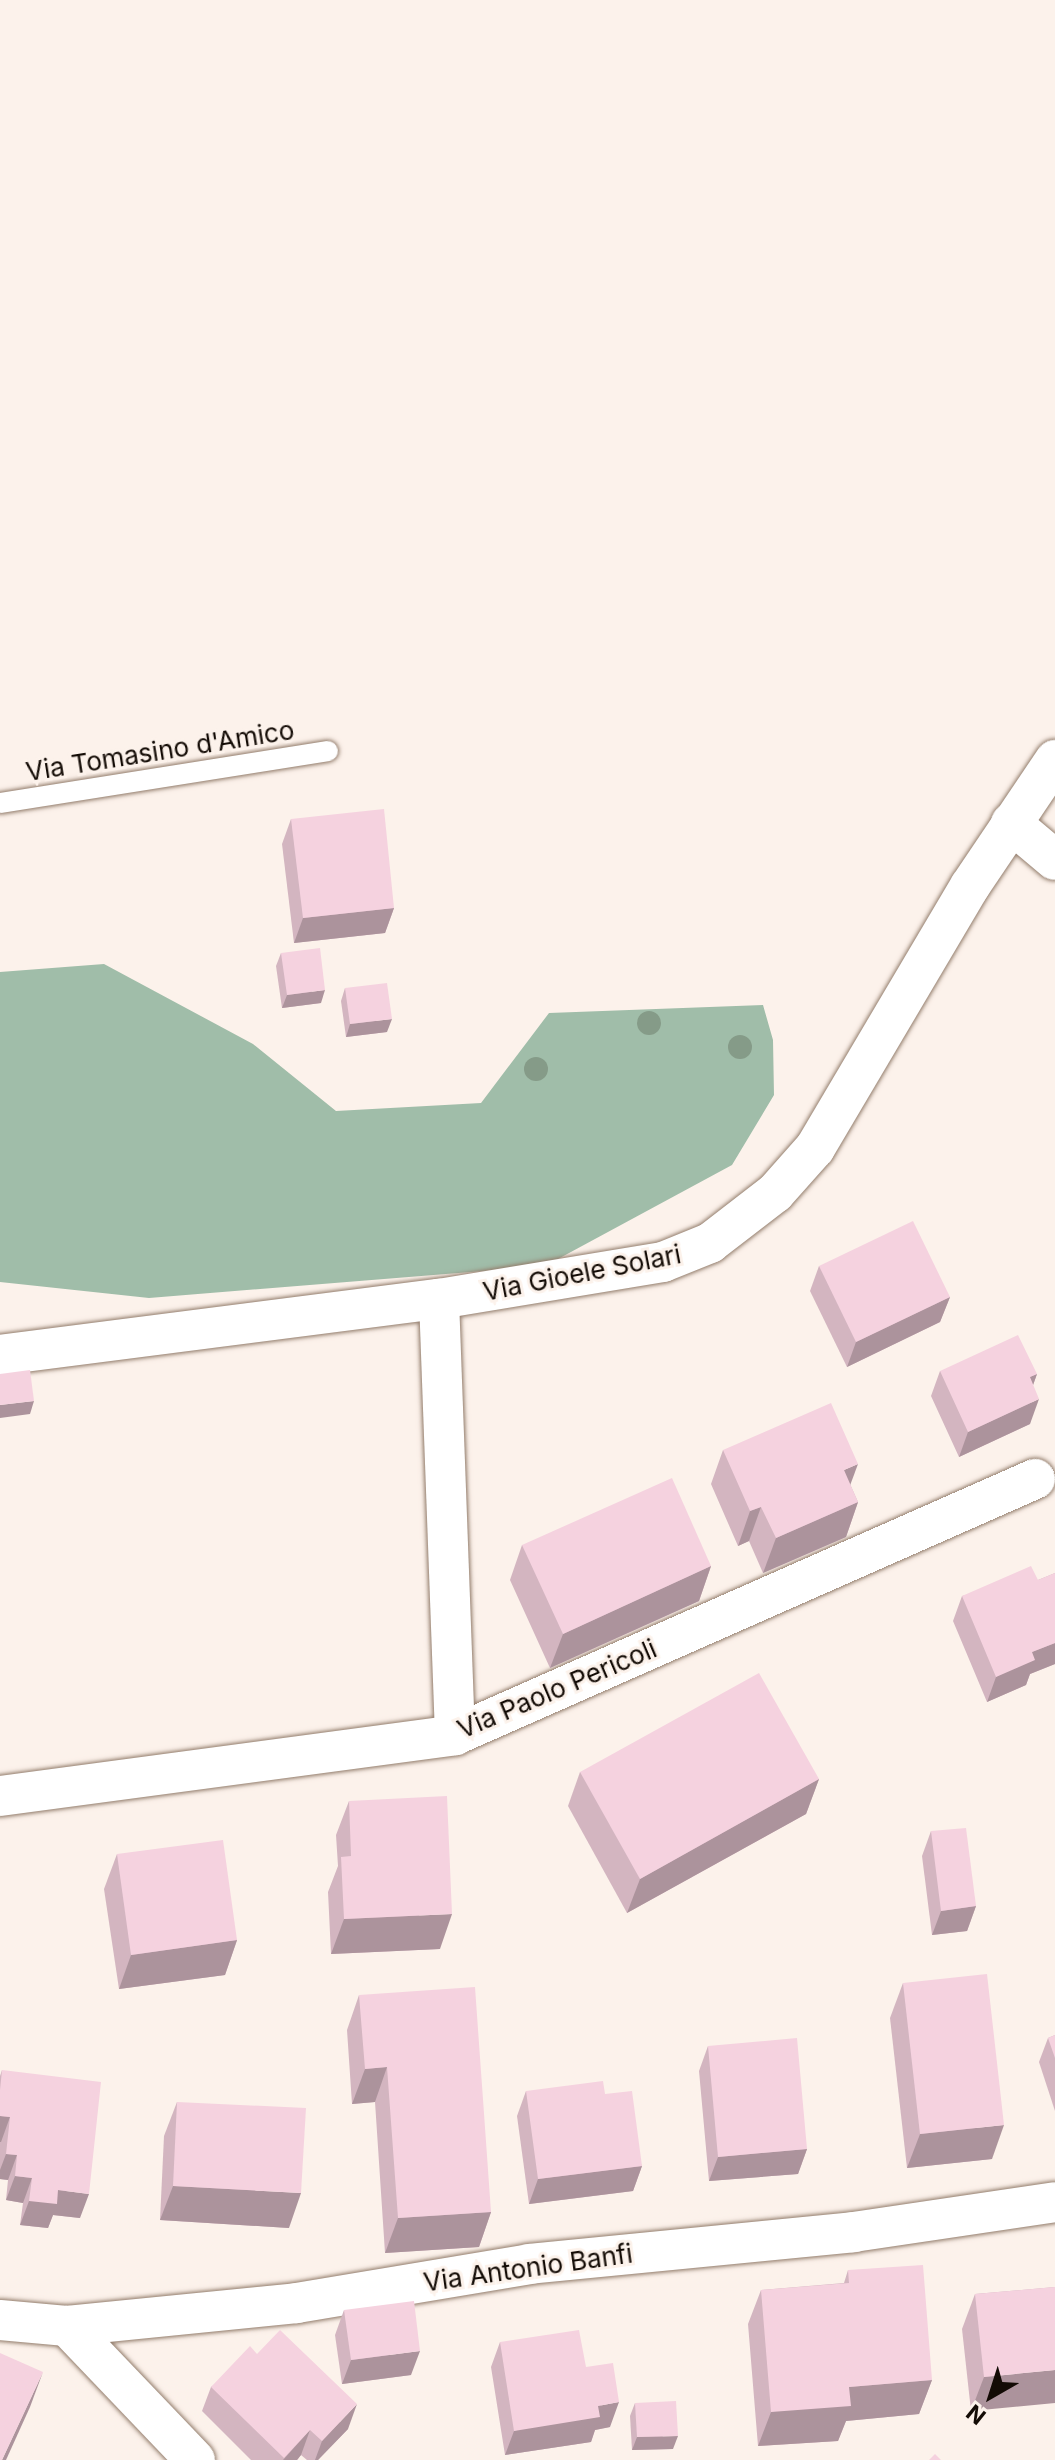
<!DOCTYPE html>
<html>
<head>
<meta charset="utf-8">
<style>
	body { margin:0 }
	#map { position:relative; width:1055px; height:2460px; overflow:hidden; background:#fcf2eb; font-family:Inter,sans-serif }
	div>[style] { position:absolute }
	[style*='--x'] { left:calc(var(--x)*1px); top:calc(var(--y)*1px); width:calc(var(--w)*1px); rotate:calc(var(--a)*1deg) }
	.forest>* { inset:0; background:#a0bda9 }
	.roads { filter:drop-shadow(0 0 2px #937d6c) drop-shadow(0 0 2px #937d6c) }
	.lane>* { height:20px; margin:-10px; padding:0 10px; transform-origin:10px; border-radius:10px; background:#fff }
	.street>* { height:40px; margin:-20px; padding:0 20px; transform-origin:20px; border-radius:20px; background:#fff }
	.trees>* { width:24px; height:24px; margin:-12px; border-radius:50%; background:#859b88 }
	.wall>* { inset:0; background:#d3b5c0 }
	.shaded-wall>* { inset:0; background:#ac939c }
	.building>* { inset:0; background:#f5d2df }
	span { translate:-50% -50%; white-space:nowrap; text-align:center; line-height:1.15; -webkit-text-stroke:6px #fcf2eb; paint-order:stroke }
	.street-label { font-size:26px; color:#130b05 }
	.north { position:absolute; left:951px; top:2356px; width:80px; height:80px; -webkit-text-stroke:6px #fcf2eb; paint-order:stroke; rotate:219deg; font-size:22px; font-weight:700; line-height:32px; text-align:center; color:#130b05 }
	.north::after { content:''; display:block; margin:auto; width:28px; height:36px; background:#130b05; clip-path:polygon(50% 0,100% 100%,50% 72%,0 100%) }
</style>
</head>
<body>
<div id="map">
	<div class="forest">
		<i style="clip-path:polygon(104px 964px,253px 1044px,336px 1111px,481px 1103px,549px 1013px,763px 1005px,773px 1040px,774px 1095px,732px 1165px,545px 1266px,149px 1298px,0 1282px,0 972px)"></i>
	</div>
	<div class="roads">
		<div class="lane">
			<i style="--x:0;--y:803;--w:332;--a:-9"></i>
		</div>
		<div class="street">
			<i style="--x:1011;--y:823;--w:57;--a:40.1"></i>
			<i style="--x:439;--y:1299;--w:436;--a:87.9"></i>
			<i style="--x:0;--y:1355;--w:443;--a:-7.3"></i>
			<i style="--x:439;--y:1299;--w:227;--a:-9.4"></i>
			<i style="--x:663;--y:1262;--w:51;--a:-22"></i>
			<i style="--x:710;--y:1243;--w:82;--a:-37.6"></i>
			<i style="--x:775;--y:1193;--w:60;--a:-48.4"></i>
			<i style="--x:815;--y:1148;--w:304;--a:-59.4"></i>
			<i style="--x:970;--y:886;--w:152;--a:-56"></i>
			<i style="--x:0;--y:1796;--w:459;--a:-7.6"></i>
			<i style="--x:455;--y:1735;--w:634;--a:-23.82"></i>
			<i style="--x:0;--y:2320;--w:67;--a:5.1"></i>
			<i style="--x:67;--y:2326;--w:231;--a:-5.7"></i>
			<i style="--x:297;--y:2303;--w:235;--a:-9.5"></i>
			<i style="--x:529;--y:2264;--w:326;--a:-5.6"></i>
			<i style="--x:853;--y:2232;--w:204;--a:-8.4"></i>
			<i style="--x:67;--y:2326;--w:185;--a:46.3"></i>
		</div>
	</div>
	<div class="trees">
		<i style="left:649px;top:1023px"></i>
		<i style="left:740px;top:1047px"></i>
		<i style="left:536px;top:1069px"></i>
	</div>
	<div class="wall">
		<i style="clip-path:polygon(291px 819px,394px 908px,385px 933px,294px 943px,282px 844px)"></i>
		<i style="clip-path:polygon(281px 953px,321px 1003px,282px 1008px,276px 966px)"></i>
		<i style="clip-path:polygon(345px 988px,387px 1032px,346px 1037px,341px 1001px)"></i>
		<i style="clip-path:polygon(819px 1266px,950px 1297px,940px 1322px,847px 1367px,810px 1291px)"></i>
		<i style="clip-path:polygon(940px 1371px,1037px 1374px,1033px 1385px,1030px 1424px,959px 1457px,931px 1396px)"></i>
		<i style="clip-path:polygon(723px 1450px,850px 1484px,858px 1502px,846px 1537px,763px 1573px,749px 1541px,738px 1546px,711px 1484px)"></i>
		<i style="clip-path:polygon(522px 1545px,711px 1566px,699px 1601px,550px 1668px,510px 1580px)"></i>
		<i style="clip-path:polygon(1055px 1573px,1055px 1664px,1030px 1674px,1026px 1685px,987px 1702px,953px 1621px,962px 1596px,1038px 1580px)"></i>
		<i style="clip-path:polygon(580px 1772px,819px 1779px,806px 1814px,627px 1913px,568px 1806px)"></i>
		<i style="clip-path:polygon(349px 1801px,440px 1949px,331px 1954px,328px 1892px,338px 1866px,336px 1835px)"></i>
		<i style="clip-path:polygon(931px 1831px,976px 1906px,967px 1931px,932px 1935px,922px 1856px)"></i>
		<i style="clip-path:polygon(117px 1854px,237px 1940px,225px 1975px,119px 1989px,104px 1889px)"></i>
		<i style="clip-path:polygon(903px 1983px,992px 2159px,907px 2168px,890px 2018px)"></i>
		<i style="clip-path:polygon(359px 1995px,491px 2212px,479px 2247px,385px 2253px,375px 2102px,352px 2104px,347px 2030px)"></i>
		<i style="clip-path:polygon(1055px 2035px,1055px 2111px,1039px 2062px,1048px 2038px)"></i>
		<i style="clip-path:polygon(708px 2046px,807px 2149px,798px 2174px,709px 2181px,699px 2071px)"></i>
		<i style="clip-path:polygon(2px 2070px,80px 2218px,53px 2215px,48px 2228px,20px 2225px,23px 2203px,6px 2200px,8px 2180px,0 2179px,0 2076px)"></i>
		<i style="clip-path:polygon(526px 2091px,605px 2094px,642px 2166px,633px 2191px,529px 2204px,517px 2116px)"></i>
		<i style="clip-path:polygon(177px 2102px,289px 2228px,160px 2220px,164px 2136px)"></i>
		<i style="clip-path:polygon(848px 2270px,932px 2380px,919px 2414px,846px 2421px,838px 2441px,758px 2446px,748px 2324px,761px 2290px,844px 2283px)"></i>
		<i style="clip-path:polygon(1055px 2287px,971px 2411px,962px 2329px,975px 2294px)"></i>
		<i style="clip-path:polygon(344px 2310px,411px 2375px,342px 2384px,335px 2335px)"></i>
		<i style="clip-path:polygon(500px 2342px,586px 2367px,610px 2427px,595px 2430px,591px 2442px,505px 2455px,491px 2367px)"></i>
		<i style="clip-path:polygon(257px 2354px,348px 2429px,318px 2460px,307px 2460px,301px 2455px,297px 2460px,251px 2460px,202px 2411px,211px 2387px)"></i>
		<i style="clip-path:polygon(635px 2403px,673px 2449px,632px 2450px,630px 2416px)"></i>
	</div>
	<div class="shaded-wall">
		<i style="clip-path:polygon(394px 908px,385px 933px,294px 943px,303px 918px)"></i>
		<i style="clip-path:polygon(325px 990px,321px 1003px,282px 1008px,287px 995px)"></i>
		<i style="clip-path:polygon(392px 1019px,387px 1032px,346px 1037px,350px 1024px)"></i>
		<i style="clip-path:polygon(950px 1297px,940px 1322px,847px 1367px,856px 1342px)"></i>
		<i style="clip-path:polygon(1037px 1374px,1028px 1399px,1030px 1377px)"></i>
		<i style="clip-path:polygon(1039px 1399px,1030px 1424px,959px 1457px,968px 1432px)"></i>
		<i style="clip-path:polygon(34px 1401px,30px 1414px,0 1418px,0 1405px)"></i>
		<i style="clip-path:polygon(858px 1464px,845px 1499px,844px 1470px)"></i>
		<i style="clip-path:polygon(858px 1502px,846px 1537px,763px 1573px,776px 1538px)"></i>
		<i style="clip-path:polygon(761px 1507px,749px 1541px,738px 1546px,750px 1511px)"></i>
		<i style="clip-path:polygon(711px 1566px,699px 1601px,550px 1668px,563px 1634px)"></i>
		<i style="clip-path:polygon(1055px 1643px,1055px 1664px,1030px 1674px,1026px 1685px,987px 1702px,996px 1677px,1032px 1652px)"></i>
		<i style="clip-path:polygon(819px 1779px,806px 1814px,627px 1913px,640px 1879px)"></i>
		<i style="clip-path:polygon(976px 1906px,967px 1931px,932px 1935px,941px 1911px)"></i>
		<i style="clip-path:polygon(452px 1914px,440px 1949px,331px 1954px,344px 1919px)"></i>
		<i style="clip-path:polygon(237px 1940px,225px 1975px,119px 1989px,131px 1955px)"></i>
		<i style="clip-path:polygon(387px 2067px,375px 2102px,352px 2104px,365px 2069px)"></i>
		<i style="clip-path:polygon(0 2116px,10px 2117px,1px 2142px,0 2142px)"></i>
		<i style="clip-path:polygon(1004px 2125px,992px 2159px,907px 2168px,920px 2134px)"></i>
		<i style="clip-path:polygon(807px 2149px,798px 2174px,709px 2181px,718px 2157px)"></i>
		<i style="clip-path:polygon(6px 2154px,17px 2155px,8px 2180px,0 2179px,0 2170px)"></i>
		<i style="clip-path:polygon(642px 2166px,633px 2191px,529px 2204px,538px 2179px)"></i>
		<i style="clip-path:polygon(15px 2176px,32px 2178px,23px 2203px,6px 2200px)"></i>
		<i style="clip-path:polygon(173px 2186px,301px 2193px,289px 2228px,160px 2220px)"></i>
		<i style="clip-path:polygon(58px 2190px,89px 2194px,80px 2218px,53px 2215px,48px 2228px,20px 2225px,29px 2201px)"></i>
		<i style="clip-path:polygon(491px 2212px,479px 2247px,385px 2253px,398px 2218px)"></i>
		<i style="clip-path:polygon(420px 2351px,411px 2375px,342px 2384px,351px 2360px)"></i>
		<i style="clip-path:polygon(1055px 2370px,1055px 2403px,971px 2411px,984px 2377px)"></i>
		<i style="clip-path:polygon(43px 2372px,30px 2407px,6px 2460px,2px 2460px)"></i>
		<i style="clip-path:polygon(932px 2380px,919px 2414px,846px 2421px,838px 2441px,758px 2446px,771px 2412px,849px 2387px)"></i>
		<i style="clip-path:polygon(619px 2402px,610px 2427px,595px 2430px,591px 2442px,505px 2455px,514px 2431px,598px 2406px)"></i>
		<i style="clip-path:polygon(357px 2404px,348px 2429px,318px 2460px,315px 2460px,322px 2441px)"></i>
		<i style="clip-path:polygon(310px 2430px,301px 2455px,297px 2460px,283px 2460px)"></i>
		<i style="clip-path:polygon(678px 2436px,673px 2449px,632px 2450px,637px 2437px)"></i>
	</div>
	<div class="building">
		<i style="clip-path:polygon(384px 809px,394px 908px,303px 918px,291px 819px)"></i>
		<i style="clip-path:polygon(320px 948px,325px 990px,287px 995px,281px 953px)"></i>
		<i style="clip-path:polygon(387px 983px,392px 1019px,350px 1024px,345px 988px)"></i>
		<i style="clip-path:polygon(913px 1221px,950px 1297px,856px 1342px,819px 1266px)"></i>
		<i style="clip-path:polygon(1018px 1335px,1037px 1374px,1030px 1377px,1039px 1399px,968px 1432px,940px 1371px)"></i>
		<i style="clip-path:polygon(30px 1370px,34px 1401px,0 1405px,0 1374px)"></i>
		<i style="clip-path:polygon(831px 1403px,858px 1464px,844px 1470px,858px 1502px,776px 1538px,761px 1507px,750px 1511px,723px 1450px)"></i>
		<i style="clip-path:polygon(672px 1478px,711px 1566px,563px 1634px,522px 1545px)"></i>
		<i style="clip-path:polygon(1031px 1566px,1038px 1580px,1055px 1573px,1055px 1643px,1032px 1652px,1035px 1660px,996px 1677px,962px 1596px)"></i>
		<i style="clip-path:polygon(759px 1673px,819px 1779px,640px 1879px,580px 1772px)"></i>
		<i style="clip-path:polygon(447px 1796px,452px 1914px,344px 1919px,341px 1857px,351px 1856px,349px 1801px)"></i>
		<i style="clip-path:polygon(966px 1828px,976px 1906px,941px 1911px,931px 1831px)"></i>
		<i style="clip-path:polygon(223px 1840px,237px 1940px,131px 1955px,117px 1854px)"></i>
		<i style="clip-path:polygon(987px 1974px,1004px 2125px,920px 2134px,903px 1983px)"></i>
		<i style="clip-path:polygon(475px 1987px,491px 2212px,398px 2218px,387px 2067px,365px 2069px,359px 1995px)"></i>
		<i style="clip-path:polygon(1055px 2035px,1055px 2058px,1048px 2038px)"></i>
		<i style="clip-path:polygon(797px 2038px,807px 2149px,718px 2157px,708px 2046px)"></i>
		<i style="clip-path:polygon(2px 2070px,101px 2082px,89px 2194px,58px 2190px,57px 2204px,29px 2201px,32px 2178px,15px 2176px,17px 2155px,6px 2154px,10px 2117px,0 2116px,0 2090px)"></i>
		<i style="clip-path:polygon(603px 2081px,605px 2094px,632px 2091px,642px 2166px,538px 2179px,526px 2091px)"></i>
		<i style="clip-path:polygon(177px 2102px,306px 2108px,301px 2193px,173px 2186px)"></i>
		<i style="clip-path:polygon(923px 2265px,932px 2380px,849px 2387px,851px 2406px,771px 2412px,761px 2290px,849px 2283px,848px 2270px)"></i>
		<i style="clip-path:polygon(1055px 2287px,1055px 2370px,984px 2377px,975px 2294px)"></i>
		<i style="clip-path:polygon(414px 2301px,420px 2351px,351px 2360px,344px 2310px)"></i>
		<i style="clip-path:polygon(280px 2330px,357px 2404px,322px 2441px,310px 2430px,284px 2458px,211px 2387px,250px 2346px,257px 2354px)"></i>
		<i style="clip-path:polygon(579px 2330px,586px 2367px,613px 2363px,619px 2402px,598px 2406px,600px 2417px,514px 2431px,500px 2342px)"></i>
		<i style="clip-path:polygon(0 2353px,43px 2372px,2px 2460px,0 2460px)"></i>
		<i style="clip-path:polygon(676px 2401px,678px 2436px,637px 2437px,635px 2403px)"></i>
		<i style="clip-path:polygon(935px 2454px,941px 2460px,929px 2460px)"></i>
	</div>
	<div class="street-label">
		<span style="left:160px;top:751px;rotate:-9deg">Via Tomasino d'Amico</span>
		<span style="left:582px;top:1273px;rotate:-11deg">Via Gioele Solari</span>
		<span style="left:557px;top:1689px;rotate:-23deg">Via Paolo Pericoli</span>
		<span style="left:528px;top:2268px;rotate:-8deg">Via Antonio Banfi</span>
	</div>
	<div class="north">N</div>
</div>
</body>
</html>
